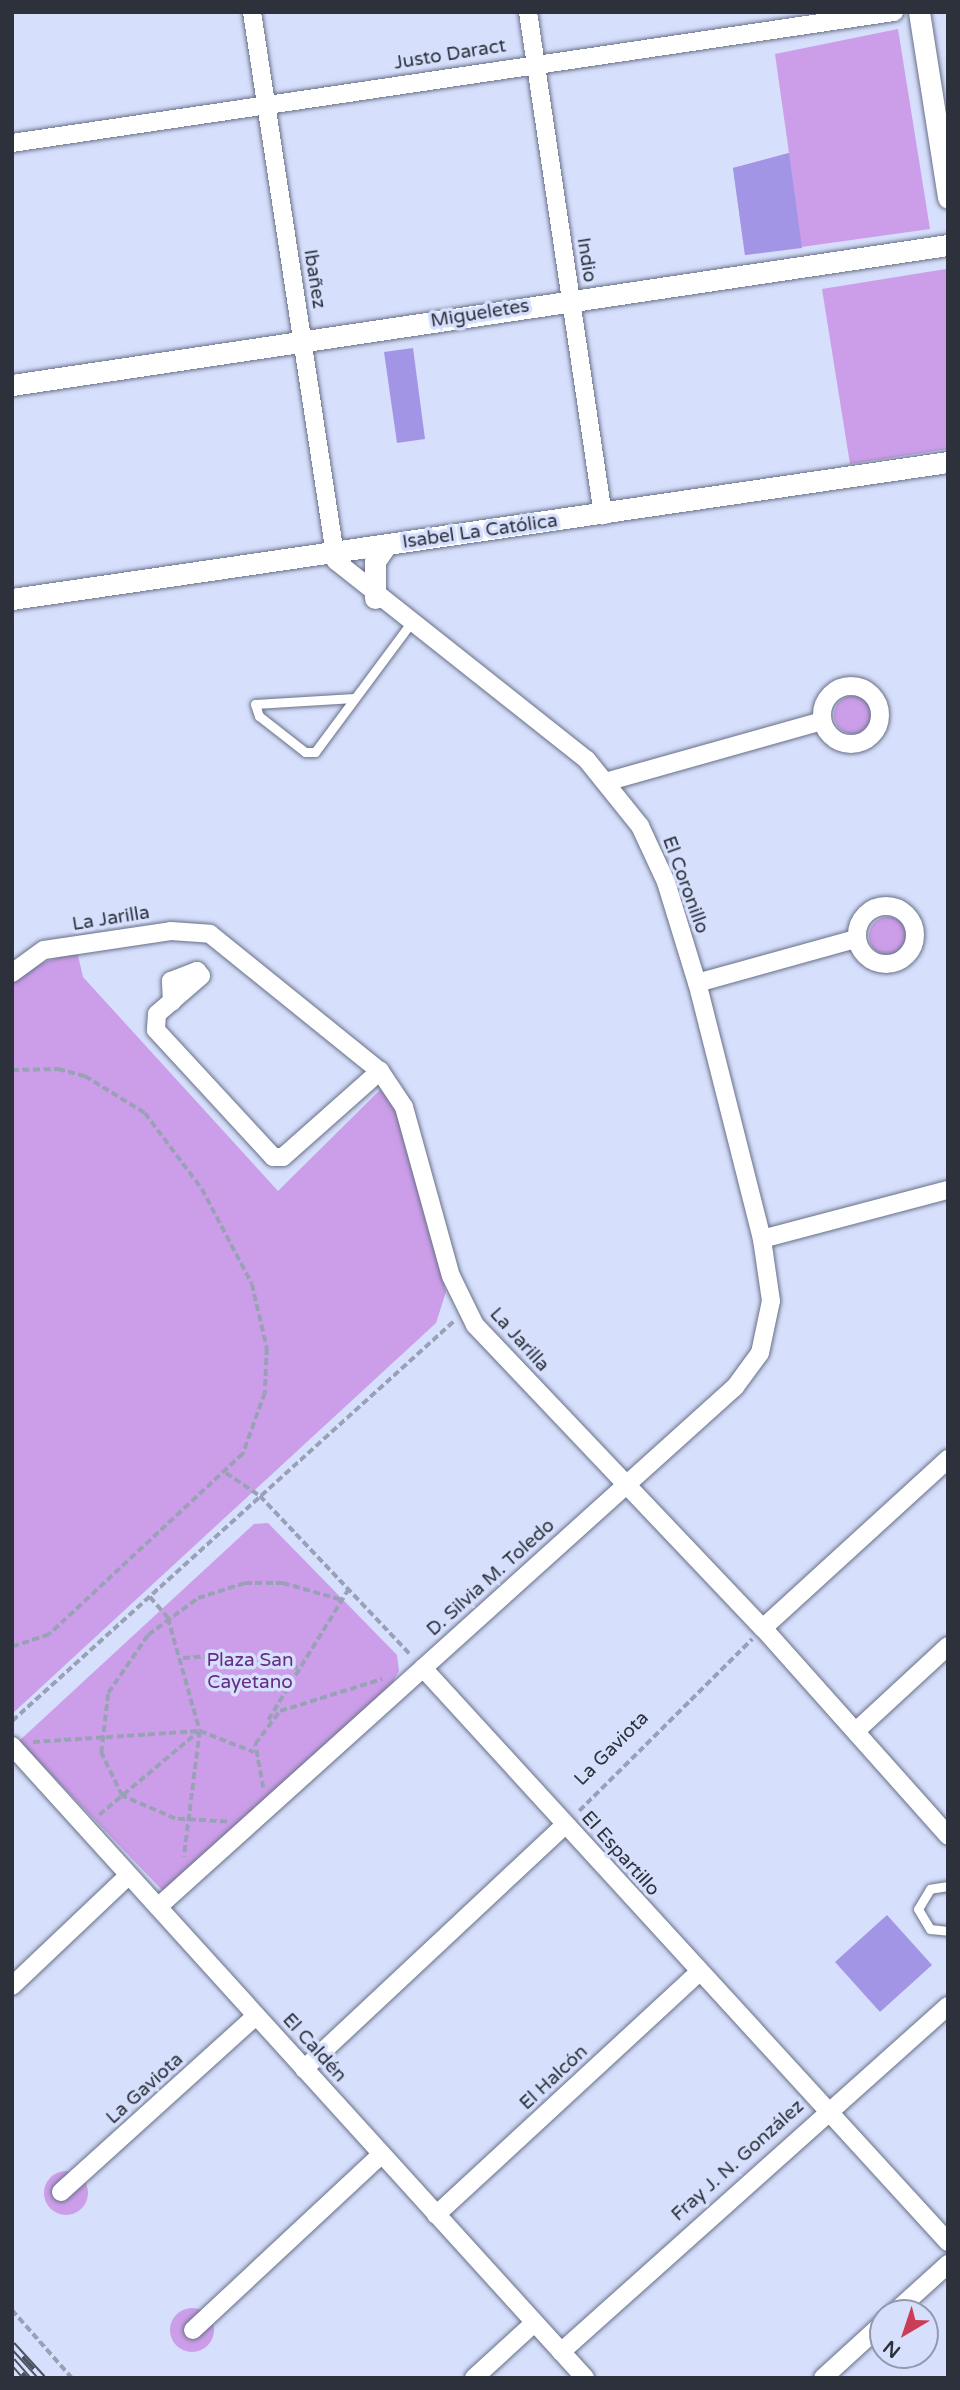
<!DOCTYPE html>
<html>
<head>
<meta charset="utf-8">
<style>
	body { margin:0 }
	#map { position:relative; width:960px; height:2390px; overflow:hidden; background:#d6dffb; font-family:"Varela Round",sans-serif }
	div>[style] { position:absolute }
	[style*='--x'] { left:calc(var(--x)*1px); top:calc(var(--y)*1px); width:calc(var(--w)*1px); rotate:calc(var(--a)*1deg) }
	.green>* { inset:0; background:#cc9ee9 }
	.round { border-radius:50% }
	.building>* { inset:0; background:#a395e6 }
	.path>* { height:3.5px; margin-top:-1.75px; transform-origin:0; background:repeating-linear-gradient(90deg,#9aa1b7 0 7px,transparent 0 10.5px) }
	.roads { filter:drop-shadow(0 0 2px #687088) drop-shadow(0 0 2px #687088) }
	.service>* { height:9px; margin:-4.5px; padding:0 4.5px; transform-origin:4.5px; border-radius:4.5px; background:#fff }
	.minor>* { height:18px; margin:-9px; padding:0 9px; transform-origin:9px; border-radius:9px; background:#fff }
	.minor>.ring { margin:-9px; padding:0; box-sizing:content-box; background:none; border:18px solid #fff; border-radius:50% }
	.tertiary>* { height:21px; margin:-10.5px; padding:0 10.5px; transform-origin:10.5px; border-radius:10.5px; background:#fff }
	.rail>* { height:8px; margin-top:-4px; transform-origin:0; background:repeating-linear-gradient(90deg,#d6dffb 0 16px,#4e5361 0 32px); box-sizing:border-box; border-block:2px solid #4e5361 }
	span { translate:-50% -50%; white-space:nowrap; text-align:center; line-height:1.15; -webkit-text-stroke:7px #d6dffb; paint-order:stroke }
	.street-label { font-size:19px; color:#2d313c }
	.park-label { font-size:19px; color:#672c85 }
	.frame { position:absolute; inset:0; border:14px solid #2d313c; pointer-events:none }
	.north { position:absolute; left:869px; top:2299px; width:70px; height:70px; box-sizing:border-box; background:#d6dffb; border:2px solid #9299af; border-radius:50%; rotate:219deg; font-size:19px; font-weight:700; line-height:28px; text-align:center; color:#2d313c }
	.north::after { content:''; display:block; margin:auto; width:24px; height:32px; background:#cc3c57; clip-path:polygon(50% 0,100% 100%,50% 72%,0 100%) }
</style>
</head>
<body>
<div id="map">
	<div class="green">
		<i style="clip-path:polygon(898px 29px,930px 229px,745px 255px,733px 168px,789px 153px,775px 54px)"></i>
		<i style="clip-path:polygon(946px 269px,948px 449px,850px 464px,822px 289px)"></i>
		<i class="round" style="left:834px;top:696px;width:38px;height:38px"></i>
		<i class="round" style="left:869px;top:917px;width:38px;height:38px"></i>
		<i style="clip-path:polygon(77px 951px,83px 977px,278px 1191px,382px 1088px,392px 1097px,446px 1292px,436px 1323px,12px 1714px,12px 984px,33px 966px)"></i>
		<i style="clip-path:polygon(268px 1523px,397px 1655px,399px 1671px,390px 1687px,163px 1891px,19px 1741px,254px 1524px)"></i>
		<i class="round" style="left:44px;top:2171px;width:44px;height:44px"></i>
		<i class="round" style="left:170px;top:2308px;width:44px;height:44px"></i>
	</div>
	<div class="building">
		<i style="clip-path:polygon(789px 153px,802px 248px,745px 255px,733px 168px)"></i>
		<i style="clip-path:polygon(413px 348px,425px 439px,397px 443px,384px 352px)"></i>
		<i style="clip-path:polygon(887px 1915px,932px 1965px,880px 2012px,835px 1962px)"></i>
	</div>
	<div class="path">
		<i style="--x:12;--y:1070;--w:46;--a:-1.2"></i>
		<i style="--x:58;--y:1069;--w:28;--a:15"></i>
		<i style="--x:85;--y:1076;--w:70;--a:31.7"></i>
		<i style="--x:145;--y:1113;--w:95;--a:53.1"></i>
		<i style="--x:202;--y:1189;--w:107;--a:62.2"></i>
		<i style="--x:252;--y:1284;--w:66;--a:76.8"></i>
		<i style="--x:267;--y:1348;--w:45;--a:92.5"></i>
		<i style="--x:265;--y:1393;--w:65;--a:109.8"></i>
		<i style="--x:243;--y:1454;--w:265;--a:137"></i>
		<i style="--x:49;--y:1635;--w:39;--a:162"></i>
		<i style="--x:226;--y:1473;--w:41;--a:34.1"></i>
		<i style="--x:260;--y:1496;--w:219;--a:46.5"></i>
		<i style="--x:150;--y:1597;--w:28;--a:49"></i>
		<i style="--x:168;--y:1618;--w:117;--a:74.2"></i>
		<i style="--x:200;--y:1731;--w:127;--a:97.2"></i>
		<i style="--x:183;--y:1658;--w:32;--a:-4"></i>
		<i style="--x:270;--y:1663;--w:30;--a:9"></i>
		<i style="--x:268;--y:1720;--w:153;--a:-58.4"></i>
		<i style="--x:12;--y:1721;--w:596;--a:-42.14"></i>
		<i style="--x:33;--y:1742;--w:167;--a:-3.8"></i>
		<i style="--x:200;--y:1731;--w:58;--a:21.3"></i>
		<i style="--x:263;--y:1788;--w:45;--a:-100.3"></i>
		<i style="--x:255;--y:1744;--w:41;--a:-52.9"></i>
		<i style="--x:280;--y:1711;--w:107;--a:-17.4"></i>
		<i style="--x:579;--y:1811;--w:244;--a:-44.8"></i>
		<i style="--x:99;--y:1815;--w:129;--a:-40"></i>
		<i style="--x:227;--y:1822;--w:52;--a:-176.7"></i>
		<i style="--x:175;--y:1819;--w:58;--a:-156.5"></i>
		<i style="--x:122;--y:1796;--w:48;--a:-116"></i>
		<i style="--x:101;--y:1753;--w:60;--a:-83.3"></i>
		<i style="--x:108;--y:1693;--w:70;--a:-55.4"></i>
		<i style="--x:148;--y:1635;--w:62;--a:-36.5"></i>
		<i style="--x:198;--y:1598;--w:49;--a:-17.7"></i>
		<i style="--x:245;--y:1583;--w:38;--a:0"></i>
		<i style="--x:283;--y:1583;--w:61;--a:16.1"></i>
		<i style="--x:12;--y:2310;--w:91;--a:48.6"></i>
	</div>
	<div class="roads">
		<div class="service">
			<i style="--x:354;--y:698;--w:99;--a:176.5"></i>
			<i style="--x:255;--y:704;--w:13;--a:72"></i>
			<i style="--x:259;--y:716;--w:58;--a:38"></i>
			<i style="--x:305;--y:752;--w:10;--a:0"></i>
			<i style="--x:315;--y:752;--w:159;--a:-53.4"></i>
			<i style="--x:948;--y:1886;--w:18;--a:171"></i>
			<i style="--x:930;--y:1889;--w:23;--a:121"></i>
			<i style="--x:918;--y:1909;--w:23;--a:59"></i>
			<i style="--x:930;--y:1929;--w:18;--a:6"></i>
		</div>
		<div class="minor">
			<i style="--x:528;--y:12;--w:509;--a:81.52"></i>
			<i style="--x:12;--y:143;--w:892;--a:-8.45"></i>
			<i class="ring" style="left:822px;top:686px;width:40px;height:40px"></i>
			<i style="--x:609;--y:781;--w:221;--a:-15.7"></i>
			<i class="ring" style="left:857px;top:906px;width:40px;height:40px"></i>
			<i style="--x:12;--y:973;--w:39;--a:-36"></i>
			<i style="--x:44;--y:950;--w:128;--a:-8.5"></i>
			<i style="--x:171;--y:931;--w:39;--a:4"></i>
			<i style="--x:210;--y:934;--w:218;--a:38.9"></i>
			<i style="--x:380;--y:1071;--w:43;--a:56.3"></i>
			<i style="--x:404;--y:1107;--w:175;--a:74.5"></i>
			<i style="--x:451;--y:1276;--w:55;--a:63.9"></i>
			<i style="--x:475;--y:1325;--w:418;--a:46.5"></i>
			<i style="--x:763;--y:1628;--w:278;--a:48.3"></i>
			<i style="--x:697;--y:983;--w:165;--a:-15.5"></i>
			<i style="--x:172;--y:1002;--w:21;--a:-93"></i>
			<i style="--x:171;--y:981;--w:28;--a:-21"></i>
			<i style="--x:197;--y:971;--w:6;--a:51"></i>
			<i style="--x:201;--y:976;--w:58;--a:139.2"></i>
			<i style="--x:157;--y:1014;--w:16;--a:94"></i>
			<i style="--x:156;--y:1030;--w:173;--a:47.3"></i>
			<i style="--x:273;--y:1157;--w:10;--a:0"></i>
			<i style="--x:283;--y:1157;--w:130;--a:-41.6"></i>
			<i style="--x:762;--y:1239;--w:192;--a:-14.8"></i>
			<i style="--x:763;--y:1628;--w:251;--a:-42.4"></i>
			<i style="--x:423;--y:1668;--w:778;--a:47.55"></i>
			<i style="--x:856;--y:1731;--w:125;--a:-42.7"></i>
			<i style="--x:12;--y:1746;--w:853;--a:47.8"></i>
			<i style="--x:158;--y:1907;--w:777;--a:-42.03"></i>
			<i style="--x:735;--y:1387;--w:42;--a:-53.7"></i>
			<i style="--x:760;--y:1353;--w:53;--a:-78.1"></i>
			<i style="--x:771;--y:1301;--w:63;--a:-98.3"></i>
			<i style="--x:762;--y:1239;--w:264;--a:-104.2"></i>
			<i style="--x:697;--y:983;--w:106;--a:-107.1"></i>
			<i style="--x:666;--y:882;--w:62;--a:-114.9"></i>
			<i style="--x:640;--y:826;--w:85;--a:-128.8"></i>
			<i style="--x:587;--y:760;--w:320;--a:-141.6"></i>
			<i style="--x:336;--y:561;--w:555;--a:-98.7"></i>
			<i style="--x:12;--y:1986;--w:160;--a:-43.5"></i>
			<i style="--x:304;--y:2069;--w:357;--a:-43.1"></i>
			<i style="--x:61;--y:2192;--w:263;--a:-42.1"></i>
			<i style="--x:436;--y:2215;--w:358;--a:-42.7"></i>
			<i style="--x:894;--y:2313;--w:73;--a:-42.2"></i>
			<i style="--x:193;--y:2330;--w:258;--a:-43"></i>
			<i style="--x:561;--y:2352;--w:519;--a:-41.8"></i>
			<i style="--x:474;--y:2378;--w:81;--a:-42.5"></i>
			<i style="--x:823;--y:2378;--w:81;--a:-42.5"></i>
		</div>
		<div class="tertiary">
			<i style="--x:919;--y:12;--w:188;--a:81.1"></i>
			<i style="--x:12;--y:385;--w:946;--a:-8.51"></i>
			<i style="--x:375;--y:598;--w:37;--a:-90"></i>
			<i style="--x:375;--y:561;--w:19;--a:-55"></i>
			<i style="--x:12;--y:599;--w:946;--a:-8.33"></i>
		</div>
	</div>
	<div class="rail">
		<i style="--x:12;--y:2345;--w:45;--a:47.7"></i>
		<i style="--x:12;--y:2361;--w:23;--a:49"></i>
	</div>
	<div class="street-label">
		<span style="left:450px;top:55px;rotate:-9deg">Justo Daract</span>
		<span style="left:586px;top:260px;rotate:81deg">Indio</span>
		<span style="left:314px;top:279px;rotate:81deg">Ibañez</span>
		<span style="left:480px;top:314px;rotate:-9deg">Migueletes</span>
		<span style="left:480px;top:532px;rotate:-8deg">Isabel La Católica</span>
		<span style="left:685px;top:885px;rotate:70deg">El Coronillo</span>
		<span style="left:111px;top:919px;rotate:-9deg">La Jarilla</span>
		<span style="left:519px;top:1340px;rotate:48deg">La Jarilla</span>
		<span style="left:491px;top:1578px;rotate:-42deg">D. Silvia M. Toledo</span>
		<span style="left:612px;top:1749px;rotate:-45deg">La Gaviota</span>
		<span style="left:620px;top:1854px;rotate:48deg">El Espartillo</span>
		<span style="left:314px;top:2048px;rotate:48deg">El Caldén</span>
		<span style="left:554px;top:2078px;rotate:-43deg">El Halcón</span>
		<span style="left:145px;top:2089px;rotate:-42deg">La Gaviota</span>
		<span style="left:738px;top:2161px;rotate:-42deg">Fray J. N. González</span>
	</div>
	<div class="park-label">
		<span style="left:250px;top:1672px">Plaza San<br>Cayetano</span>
	</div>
	<div class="frame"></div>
	<div class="north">N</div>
</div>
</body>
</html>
